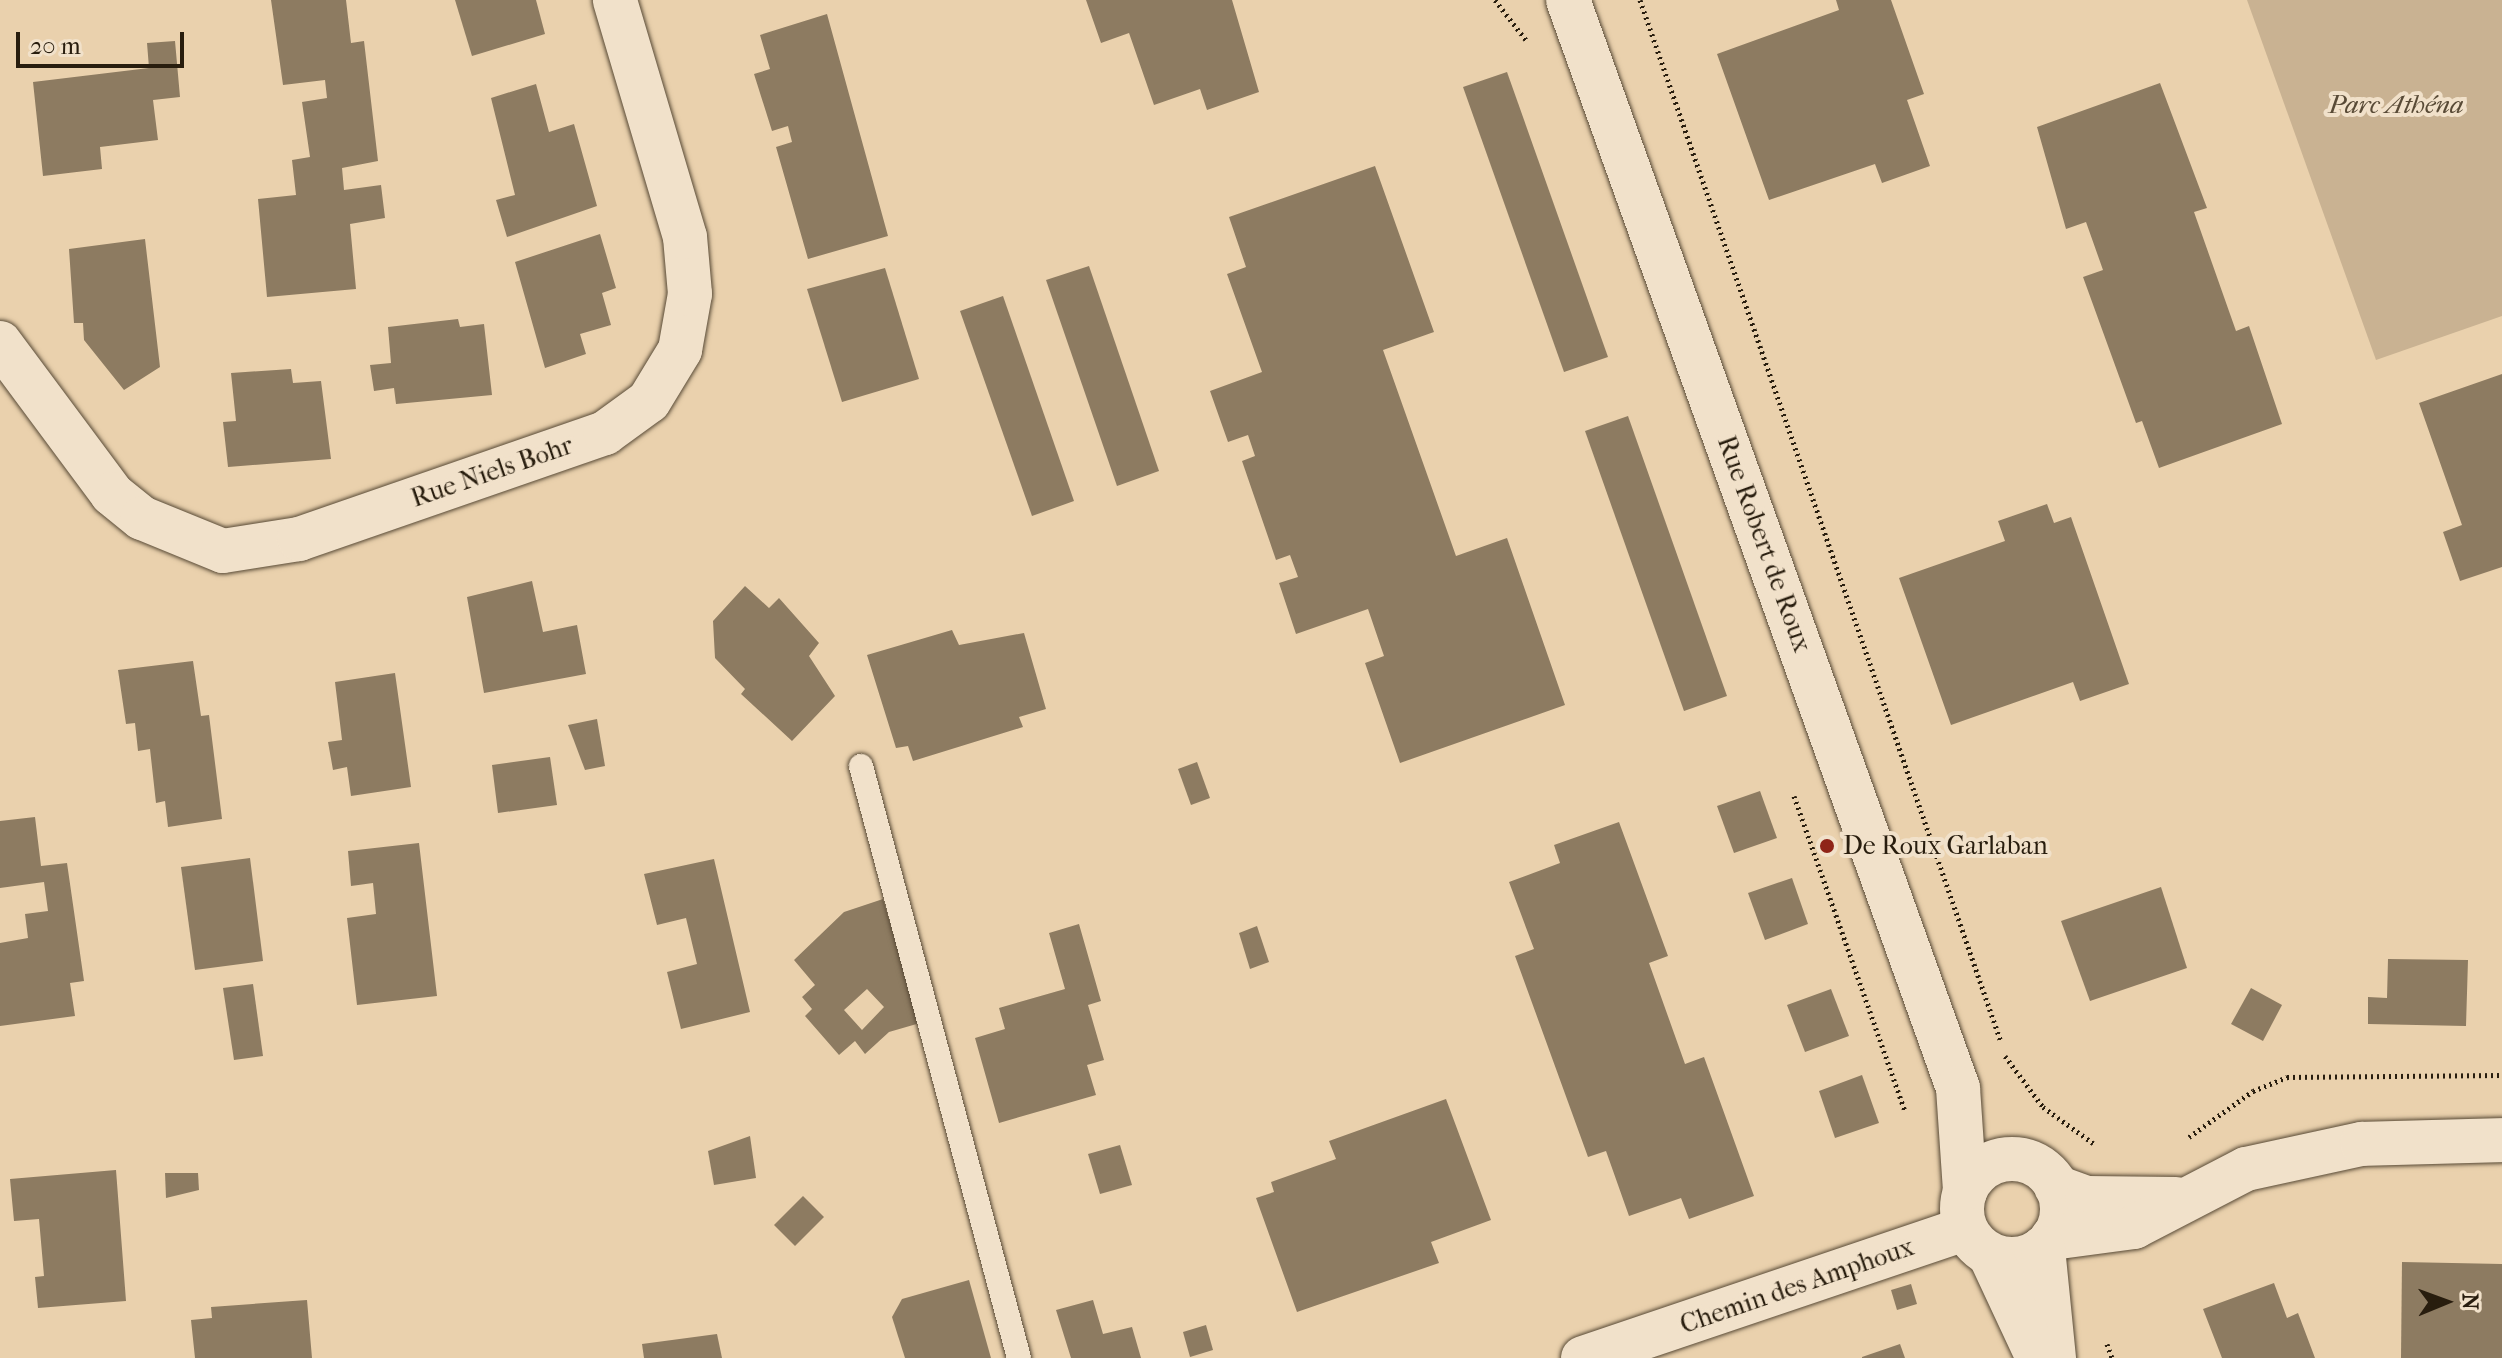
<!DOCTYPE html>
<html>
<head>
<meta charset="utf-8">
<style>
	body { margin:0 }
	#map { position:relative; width:2502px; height:1358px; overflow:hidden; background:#ead1ad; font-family:"IM FELL French Canon",serif }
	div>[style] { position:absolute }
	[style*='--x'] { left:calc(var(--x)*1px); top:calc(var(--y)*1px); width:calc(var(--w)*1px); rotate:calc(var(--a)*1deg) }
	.green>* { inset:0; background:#c9b292 }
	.building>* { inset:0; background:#8d7b61 }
	.path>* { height:5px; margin-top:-2.5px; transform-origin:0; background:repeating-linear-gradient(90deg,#281d0e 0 2px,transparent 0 6px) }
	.roads { filter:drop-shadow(0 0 2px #584a36) drop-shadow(0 0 2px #584a36) }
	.service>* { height:24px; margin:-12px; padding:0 12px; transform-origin:12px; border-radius:12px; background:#f1e1ca }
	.minor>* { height:44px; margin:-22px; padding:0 22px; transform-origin:22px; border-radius:22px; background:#f1e1ca }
	.minor>.ring { margin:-22px; padding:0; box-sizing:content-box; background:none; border:44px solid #f1e1ca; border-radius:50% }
	.dots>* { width:22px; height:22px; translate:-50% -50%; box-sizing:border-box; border:4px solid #f1e1ca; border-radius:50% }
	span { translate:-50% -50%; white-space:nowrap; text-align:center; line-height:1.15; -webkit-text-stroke:8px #f1e1ca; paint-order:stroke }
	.park-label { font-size:26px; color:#584a36; font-style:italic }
	.street-label { font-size:26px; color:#281d0e }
	.poi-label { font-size:26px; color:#281d0e }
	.left { translate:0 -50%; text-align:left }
	.north { position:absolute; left:2406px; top:1262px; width:80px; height:80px; -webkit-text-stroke:6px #f1e1ca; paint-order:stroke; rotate:89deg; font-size:22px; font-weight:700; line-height:32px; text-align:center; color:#281d0e }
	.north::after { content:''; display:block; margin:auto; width:28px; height:36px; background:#281d0e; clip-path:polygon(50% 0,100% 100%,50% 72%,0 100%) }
	.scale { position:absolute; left:16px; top:32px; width:168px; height:36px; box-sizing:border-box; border:4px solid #281d0e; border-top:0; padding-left:10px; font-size:24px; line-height:28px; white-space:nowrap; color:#281d0e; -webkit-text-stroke:6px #f1e1ca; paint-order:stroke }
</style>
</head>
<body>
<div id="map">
	<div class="green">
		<i style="clip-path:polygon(2247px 0,2502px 0,2502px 316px,2376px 360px)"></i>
	</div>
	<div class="building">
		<i style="clip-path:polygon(271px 0,346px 0,351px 43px,364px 41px,378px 161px,342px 168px,344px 190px,381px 185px,385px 218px,350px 224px,356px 289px,267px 297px,258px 199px,296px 195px,292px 160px,310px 157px,302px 102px,327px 98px,325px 80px,283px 85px)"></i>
		<i style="clip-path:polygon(455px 0,536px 0,545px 34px,472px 56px)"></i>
		<i style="clip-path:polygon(1086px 0,1232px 0,1259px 92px,1207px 110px,1200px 89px,1154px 105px,1129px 33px,1101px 43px)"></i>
		<i style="clip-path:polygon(1836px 0,1891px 0,1924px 94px,1907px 100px,1930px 166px,1882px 183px,1875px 164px,1769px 200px,1717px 54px,1839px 10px)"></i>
		<i style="clip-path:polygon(827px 14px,888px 236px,808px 259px,776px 147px,792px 142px,788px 126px,772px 131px,754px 74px,770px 69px,760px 35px)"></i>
		<i style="clip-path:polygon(175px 41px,180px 97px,153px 100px,158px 140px,100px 147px,102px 169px,43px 176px,33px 82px,149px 68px,147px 43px)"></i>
		<i style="clip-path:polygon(1507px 72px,1608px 357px,1564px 372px,1463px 87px)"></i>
		<i style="clip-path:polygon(2160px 83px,2207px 208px,2194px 212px,2236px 331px,2249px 326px,2282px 424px,2159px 468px,2142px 421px,2136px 423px,2083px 277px,2103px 270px,2086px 222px,2066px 229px,2037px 127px)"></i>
		<i style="clip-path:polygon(536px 84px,549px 132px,574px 124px,597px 206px,507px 237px,496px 200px,515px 195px,491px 98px)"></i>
		<i style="clip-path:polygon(1375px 166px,1434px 332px,1383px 350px,1456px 556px,1507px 538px,1565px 705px,1400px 763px,1365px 663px,1384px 656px,1368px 609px,1296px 634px,1279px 583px,1298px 577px,1290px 555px,1276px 560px,1242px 461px,1255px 456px,1248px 435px,1228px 442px,1210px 391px,1262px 372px,1227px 274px,1246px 267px,1229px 217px)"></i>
		<i style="clip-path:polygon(600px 234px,616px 288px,602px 293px,611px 325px,580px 334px,586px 354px,545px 368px,515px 262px)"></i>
		<i style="clip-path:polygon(145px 239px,160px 367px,124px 390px,84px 340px,83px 323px,74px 323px,69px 249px)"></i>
		<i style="clip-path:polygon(1089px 266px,1159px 471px,1117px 486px,1046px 280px)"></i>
		<i style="clip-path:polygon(885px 268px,919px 379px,842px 402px,807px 289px)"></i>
		<i style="clip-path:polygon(1003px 296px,1074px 501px,1032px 516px,960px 311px)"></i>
		<i style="clip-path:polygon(458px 319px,460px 327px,484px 324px,492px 395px,396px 404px,394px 388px,374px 391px,370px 365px,391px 363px,388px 327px)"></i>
		<i style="clip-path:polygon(291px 369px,293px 383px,321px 381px,331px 459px,228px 467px,223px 422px,236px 421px,231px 373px)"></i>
		<i style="clip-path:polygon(2502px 374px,2502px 567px,2460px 581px,2443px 532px,2462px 525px,2419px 403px)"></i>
		<i style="clip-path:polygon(1628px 416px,1727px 696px,1684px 711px,1585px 431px)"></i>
		<i style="clip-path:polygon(2047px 504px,2054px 523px,2071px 517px,2129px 684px,2080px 701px,2073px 682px,1951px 725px,1899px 578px,2005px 541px,1998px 521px)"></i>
		<i style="clip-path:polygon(532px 581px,543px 632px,577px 625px,586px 674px,484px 693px,467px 597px)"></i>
		<i style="clip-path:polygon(745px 586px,769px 608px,779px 598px,819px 643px,809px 656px,835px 696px,792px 741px,741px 694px,745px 689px,715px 658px,713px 621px)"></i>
		<i style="clip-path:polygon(952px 630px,959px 645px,1024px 633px,1046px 709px,1019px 717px,1023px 727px,913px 761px,908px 746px,896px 748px,867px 655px)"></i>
		<i style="clip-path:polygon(193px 661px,201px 716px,209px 715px,222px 819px,168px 827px,165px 801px,156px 803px,150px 749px,138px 751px,135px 723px,126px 724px,118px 670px)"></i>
		<i style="clip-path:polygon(395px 673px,411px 787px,351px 796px,347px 767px,333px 770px,328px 742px,342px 740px,335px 682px)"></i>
		<i style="clip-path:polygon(597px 719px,605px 766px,585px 770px,568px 725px)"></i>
		<i style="clip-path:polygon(550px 757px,557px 805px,498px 813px,492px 765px)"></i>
		<i style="clip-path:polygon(1197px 762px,1210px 798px,1191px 805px,1178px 769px)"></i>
		<i style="clip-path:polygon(1760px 791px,1777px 838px,1734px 853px,1717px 806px)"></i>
		<i style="clip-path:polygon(35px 817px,41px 866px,67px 863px,84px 981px,70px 983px,75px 1016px,0 1026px,0 943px,28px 938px,25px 914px,48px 911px,44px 882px,0 888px,0 821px)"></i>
		<i style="clip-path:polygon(1619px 822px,1668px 956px,1649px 963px,1685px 1064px,1704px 1057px,1754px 1196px,1689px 1219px,1681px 1198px,1629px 1216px,1606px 1151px,1588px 1157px,1515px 956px,1534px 949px,1509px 882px,1560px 863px,1554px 845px)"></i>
		<i style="clip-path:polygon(419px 843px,437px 996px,357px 1005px,347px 918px,376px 914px,373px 883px,351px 886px,348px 851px)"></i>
		<i style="clip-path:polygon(250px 858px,263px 961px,195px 970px,181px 867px)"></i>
		<i style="clip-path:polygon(714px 859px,750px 1012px,681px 1029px,667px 972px,697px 964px,686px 918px,657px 925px,644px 874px)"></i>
		<i style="clip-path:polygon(1792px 878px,1808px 924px,1765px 940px,1748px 893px)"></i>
		<i style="clip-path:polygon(2161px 887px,2187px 968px,2090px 1001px,2061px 921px)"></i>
		<i style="clip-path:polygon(evenodd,883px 899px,920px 1023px,889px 1032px,865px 1054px,855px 1041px,839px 1055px,805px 1016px,812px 1009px,802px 997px,815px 985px,794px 960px,844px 912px,883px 899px,867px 989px,884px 1007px,862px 1030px,844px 1010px,867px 989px)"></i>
		<i style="clip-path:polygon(1079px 924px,1101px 1001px,1088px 1005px,1104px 1060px,1087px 1065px,1096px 1095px,999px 1123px,975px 1038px,1005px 1029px,999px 1008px,1065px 989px,1049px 933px)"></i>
		<i style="clip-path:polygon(1257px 926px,1269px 962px,1250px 969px,1239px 933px)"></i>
		<i style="clip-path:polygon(2388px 959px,2468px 960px,2466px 1026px,2368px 1024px,2368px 997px,2387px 998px)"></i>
		<i style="clip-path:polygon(253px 984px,263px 1056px,234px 1060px,223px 988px)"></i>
		<i style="clip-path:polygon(2251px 988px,2282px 1005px,2263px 1041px,2231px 1024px)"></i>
		<i style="clip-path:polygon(1831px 989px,1849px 1036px,1805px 1052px,1787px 1005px)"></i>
		<i style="clip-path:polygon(1862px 1075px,1879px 1123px,1835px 1138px,1819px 1091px)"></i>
		<i style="clip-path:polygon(1446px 1099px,1491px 1220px,1431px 1242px,1439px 1263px,1297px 1312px,1256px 1198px,1274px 1192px,1271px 1182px,1336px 1159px,1329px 1141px)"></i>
		<i style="clip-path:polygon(750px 1136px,756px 1178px,714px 1185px,708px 1151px)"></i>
		<i style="clip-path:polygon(1120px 1145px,1132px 1185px,1100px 1194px,1088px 1154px)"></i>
		<i style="clip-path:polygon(116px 1170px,126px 1301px,38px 1308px,35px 1277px,44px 1276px,39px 1219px,14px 1221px,10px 1179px)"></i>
		<i style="clip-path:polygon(165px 1173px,198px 1173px,199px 1190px,166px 1198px)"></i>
		<i style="clip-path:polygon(803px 1196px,824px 1217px,795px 1246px,774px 1225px)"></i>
		<i style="clip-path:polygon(2402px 1262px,2502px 1264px,2502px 1358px,2401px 1358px)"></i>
		<i style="clip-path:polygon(969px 1280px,991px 1358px,905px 1358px,892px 1317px,902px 1299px)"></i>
		<i style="clip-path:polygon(2274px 1283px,2287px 1318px,2298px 1313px,2315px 1358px,2222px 1358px,2203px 1309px)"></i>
		<i style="clip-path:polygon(1911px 1284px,1917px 1304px,1897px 1310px,1891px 1290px)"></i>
		<i style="clip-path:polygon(307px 1300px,312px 1358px,195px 1358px,191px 1320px,212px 1318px,211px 1307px)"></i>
		<i style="clip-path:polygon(1093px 1300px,1103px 1334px,1132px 1327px,1141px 1358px,1071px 1358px,1056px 1310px)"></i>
		<i style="clip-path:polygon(1206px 1325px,1213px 1350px,1190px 1357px,1183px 1332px)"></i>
		<i style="clip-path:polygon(717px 1334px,722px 1358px,644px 1358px,642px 1344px)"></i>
		<i style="clip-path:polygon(1900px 1344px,1905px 1358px,1862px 1358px,1862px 1357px)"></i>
	</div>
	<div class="path">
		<i style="--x:1495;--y:0;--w:51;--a:52.2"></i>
		<i style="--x:1640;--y:0;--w:1103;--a:70.89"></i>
		<i style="--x:1794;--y:796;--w:334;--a:70.6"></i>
		<i style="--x:2005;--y:1056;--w:64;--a:53.3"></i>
		<i style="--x:2043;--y:1107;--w:62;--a:35.8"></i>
		<i style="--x:2189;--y:1137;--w:79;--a:-35.7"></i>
		<i style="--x:2253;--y:1091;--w:37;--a:-22"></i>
		<i style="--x:2287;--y:1077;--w:215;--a:-0.5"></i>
		<i style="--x:2107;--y:1344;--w:15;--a:70"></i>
	</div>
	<div class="roads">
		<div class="service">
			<i style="--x:861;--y:766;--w:613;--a:75.06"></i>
		</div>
		<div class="minor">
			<i style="--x:1568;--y:0;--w:1156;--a:70.28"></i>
			<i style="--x:1958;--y:1088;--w:104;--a:86.1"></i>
			<i style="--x:0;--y:343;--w:188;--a:53.4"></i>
			<i style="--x:112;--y:494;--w:38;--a:39"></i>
			<i style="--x:142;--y:518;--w:87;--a:22.2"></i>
			<i style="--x:223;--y:551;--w:77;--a:-9"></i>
			<i style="--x:299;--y:539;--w:324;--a:-19.1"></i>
			<i style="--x:605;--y:433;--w:54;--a:-36"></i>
			<i style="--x:649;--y:401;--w:60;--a:-58.7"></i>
			<i style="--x:680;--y:350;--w:57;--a:-79.9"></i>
			<i style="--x:690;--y:294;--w:57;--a:-95"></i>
			<i style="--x:685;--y:237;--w:247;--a:-106.5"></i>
			<i class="ring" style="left:1962px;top:1159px;width:56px;height:56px"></i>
			<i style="--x:2056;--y:1187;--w:33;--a:20"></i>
			<i style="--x:2087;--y:1198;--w:89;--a:0.6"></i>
			<i style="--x:2052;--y:1238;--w:83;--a:-7.6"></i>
			<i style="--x:2134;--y:1227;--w:126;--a:-27.4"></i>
			<i style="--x:2246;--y:1169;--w:119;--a:-12.2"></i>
			<i style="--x:2362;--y:1144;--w:140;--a:-1.6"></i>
			<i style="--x:2043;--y:1248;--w:111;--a:84.3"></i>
			<i style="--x:1990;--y:1255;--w:114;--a:65"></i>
			<i style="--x:1583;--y:1358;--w:403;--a:-18.7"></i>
		</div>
	</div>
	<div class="dots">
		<i style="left:1827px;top:846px;background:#8f2418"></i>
	</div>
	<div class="park-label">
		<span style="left:2396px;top:105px">Parc Athéna</span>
	</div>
	<div class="street-label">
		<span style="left:492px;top:472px;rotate:-19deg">Rue Niels Bohr</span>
		<span style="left:1764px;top:544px;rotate:70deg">Rue Robert de Roux</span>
		<span style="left:1797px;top:1286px;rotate:-19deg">Chemin des Amphoux</span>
	</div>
	<div class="poi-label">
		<span class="left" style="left:1843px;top:846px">De Roux Garlaban</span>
	</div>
	<div class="north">N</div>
	<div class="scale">20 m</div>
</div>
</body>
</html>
